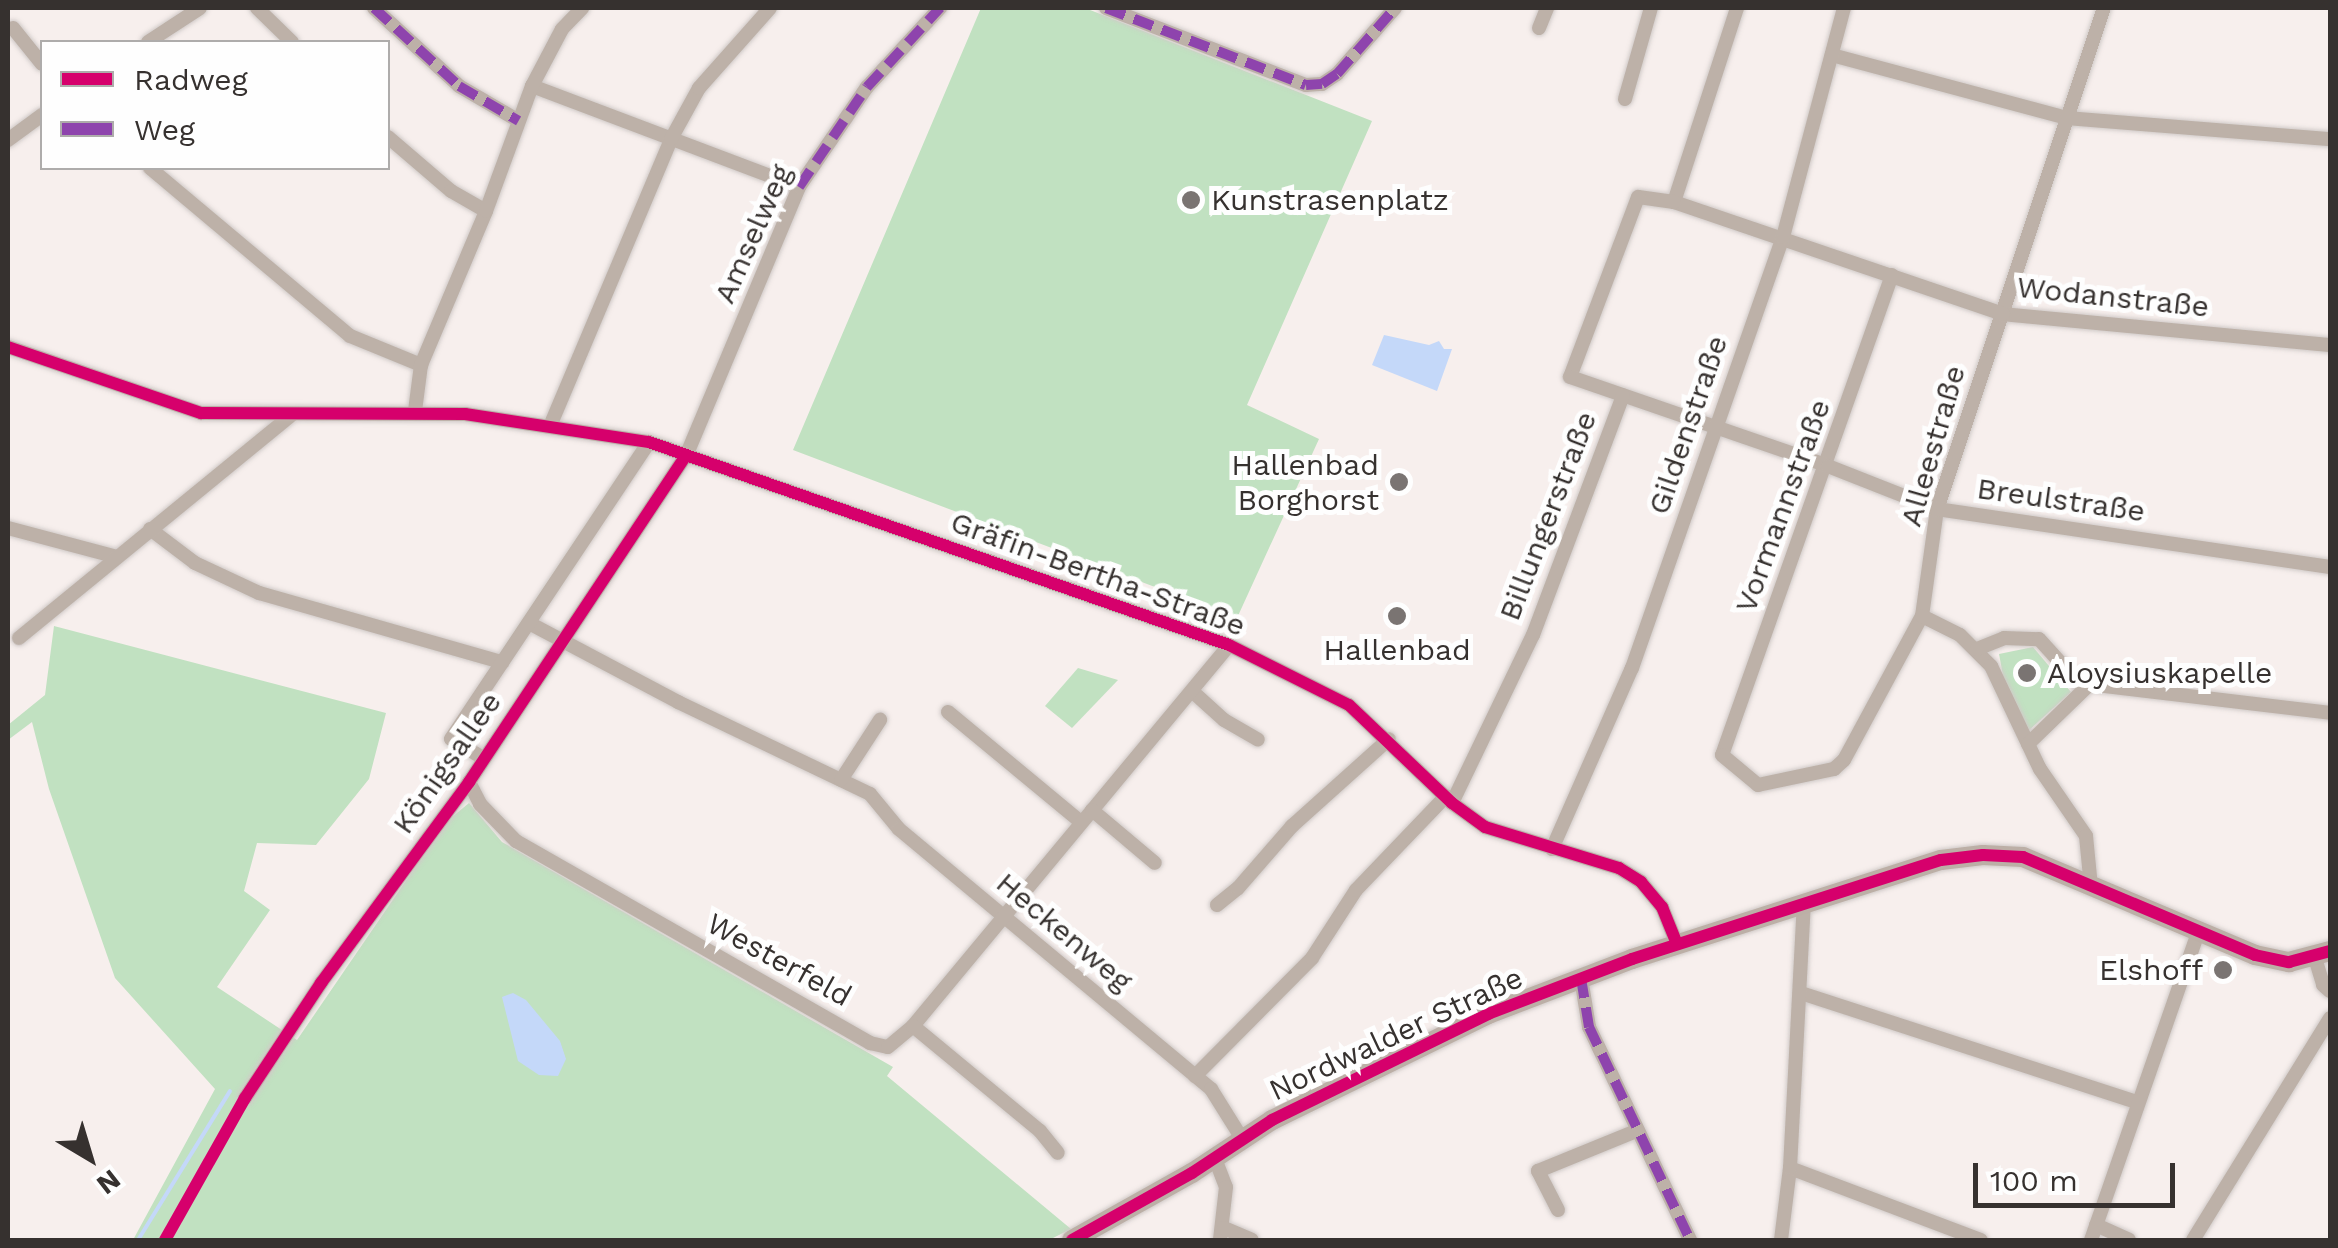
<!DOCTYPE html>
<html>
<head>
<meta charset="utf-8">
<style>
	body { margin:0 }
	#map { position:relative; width:2338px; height:1248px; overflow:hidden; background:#f7efed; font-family:"Work Sans",sans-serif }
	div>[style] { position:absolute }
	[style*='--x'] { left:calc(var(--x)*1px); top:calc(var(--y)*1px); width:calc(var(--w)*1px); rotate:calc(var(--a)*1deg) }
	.green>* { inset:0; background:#c1e1c1 }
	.water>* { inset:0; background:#c4d8f9 }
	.stream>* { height:4px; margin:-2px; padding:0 2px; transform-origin:2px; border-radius:2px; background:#c4d8f9 }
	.roads { filter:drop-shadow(0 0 2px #d0cac8) drop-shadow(0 0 2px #d0cac8) }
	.street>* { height:14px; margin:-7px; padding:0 7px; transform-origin:7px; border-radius:7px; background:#bdb1a8 }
	.secondary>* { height:20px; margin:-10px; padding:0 10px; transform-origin:10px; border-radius:10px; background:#bcafa6 }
	.quiet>* { height:10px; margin-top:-5px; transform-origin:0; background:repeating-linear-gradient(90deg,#8e44ad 0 20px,transparent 0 30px) }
	.cycleway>* { height:12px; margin:-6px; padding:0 6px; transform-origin:6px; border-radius:6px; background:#d6006c }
	.dots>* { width:28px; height:28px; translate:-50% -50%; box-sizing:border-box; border:5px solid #fefefe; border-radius:50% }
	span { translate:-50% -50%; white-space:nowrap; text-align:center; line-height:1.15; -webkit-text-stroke:10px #fefefe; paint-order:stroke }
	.poi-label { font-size:30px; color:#36312f }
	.left { translate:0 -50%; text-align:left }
	.right { translate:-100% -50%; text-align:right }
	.street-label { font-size:30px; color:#36312f }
	.frame { position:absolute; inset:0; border:10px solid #36312f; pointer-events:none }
	.legend { position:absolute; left:40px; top:40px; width:350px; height:130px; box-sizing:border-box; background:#fefefe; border:2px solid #aeacab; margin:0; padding:12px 18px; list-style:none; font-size:30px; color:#36312f }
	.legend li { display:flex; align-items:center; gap:20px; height:50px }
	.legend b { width:50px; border:2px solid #aeacab }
	.north { position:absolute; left:40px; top:1108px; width:100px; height:100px; -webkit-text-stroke:8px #fefefe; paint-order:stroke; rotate:142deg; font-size:28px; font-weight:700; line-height:40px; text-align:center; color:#36312f }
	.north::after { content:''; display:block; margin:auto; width:35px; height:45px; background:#36312f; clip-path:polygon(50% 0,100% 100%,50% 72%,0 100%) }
	.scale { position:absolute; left:1973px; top:1163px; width:202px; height:45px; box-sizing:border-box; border:5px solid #36312f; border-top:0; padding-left:12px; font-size:30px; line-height:35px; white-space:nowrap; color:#36312f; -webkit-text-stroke:8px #fefefe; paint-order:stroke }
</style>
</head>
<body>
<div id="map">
	<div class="green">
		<i style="clip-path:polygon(981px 8px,1085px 8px,1372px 121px,1247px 405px,1319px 439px,1237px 618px,793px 450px)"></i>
		<i style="clip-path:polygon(54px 626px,386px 713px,369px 779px,316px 845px,257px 843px,244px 891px,270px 910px,217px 987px,297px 1040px,446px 822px,469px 803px,502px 842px,893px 1067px,887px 1076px,1071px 1229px,1049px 1240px,133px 1240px,215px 1089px,115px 978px,49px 789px,32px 722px,8px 740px,8px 725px,45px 695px)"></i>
		<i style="clip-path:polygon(2033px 647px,2071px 692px,2027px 732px,2004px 681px,1999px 654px)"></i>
		<i style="clip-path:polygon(1078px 668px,1118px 680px,1072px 728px,1045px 706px)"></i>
	</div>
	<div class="water">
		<i style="clip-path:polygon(1384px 335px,1429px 345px,1439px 341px,1444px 349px,1452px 349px,1437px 391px,1372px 365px)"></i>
		<i style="clip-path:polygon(513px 993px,526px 1000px,560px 1041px,566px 1059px,558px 1076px,539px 1075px,518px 1061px,502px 997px)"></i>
	</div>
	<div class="stream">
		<i style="--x:138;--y:1240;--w:175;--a:-58.3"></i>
	</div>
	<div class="roads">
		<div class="street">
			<i style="--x:257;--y:8;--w:49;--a:44.2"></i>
			<i style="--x:374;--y:8;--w:115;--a:42.5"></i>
			<i style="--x:459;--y:86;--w:69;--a:30.3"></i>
			<i style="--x:1106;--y:8;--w:214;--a:21.1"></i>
			<i style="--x:1306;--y:85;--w:16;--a:-4"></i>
			<i style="--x:1322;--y:84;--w:18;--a:-34"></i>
			<i style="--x:1337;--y:74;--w:88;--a:-48.7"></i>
			<i style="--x:13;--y:28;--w:46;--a:51.1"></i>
			<i style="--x:1539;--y:28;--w:22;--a:-68"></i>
			<i style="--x:148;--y:42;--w:62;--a:-33.2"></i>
			<i style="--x:1832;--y:55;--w:243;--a:15"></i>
			<i style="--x:2067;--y:118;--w:264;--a:4.6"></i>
			<i style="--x:532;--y:86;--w:285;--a:20.7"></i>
			<i style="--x:1625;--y:99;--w:95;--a:-74.1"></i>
			<i style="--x:388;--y:137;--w:83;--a:40.6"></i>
			<i style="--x:451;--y:191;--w:40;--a:29.7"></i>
			<i style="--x:8;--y:140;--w:42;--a:-36.3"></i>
			<i style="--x:150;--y:168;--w:261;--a:40"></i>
			<i style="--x:350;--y:336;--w:77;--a:22.2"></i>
			<i style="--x:1674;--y:202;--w:204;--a:-72"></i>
			<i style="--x:1892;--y:275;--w:509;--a:109.5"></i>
			<i style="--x:1722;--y:755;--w:47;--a:39.8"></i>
			<i style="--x:1758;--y:785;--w:78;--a:-11.9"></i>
			<i style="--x:1834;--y:769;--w:13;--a:-42"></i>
			<i style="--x:1844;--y:760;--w:164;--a:-61.6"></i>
			<i style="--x:1922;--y:616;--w:108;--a:-82"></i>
			<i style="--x:1937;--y:509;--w:528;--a:-71.57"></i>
			<i style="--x:2330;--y:345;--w:328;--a:-174.6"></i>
			<i style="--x:2003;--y:314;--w:348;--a:-161.2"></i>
			<i style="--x:1674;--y:202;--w:36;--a:-172"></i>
			<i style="--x:1638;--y:197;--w:192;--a:110.7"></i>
			<i style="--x:1570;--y:377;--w:273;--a:19"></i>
			<i style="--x:1828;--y:466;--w:117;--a:21.5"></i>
			<i style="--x:1937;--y:509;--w:397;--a:8.4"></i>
			<i style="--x:8;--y:347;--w:204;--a:18.9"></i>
			<i style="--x:201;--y:413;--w:264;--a:0.2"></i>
			<i style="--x:465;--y:414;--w:186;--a:8.7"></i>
			<i style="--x:649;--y:442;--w:614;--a:19.29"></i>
			<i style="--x:1229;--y:645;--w:134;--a:26.6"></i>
			<i style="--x:1349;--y:705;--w:142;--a:43.6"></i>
			<i style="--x:1452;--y:803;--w:41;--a:36"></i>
			<i style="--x:1485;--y:827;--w:140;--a:17"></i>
			<i style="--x:1619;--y:868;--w:26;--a:32"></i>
			<i style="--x:1641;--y:882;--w:33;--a:50"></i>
			<i style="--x:1662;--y:907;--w:40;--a:68"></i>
			<i style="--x:415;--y:411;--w:46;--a:-82.6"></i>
			<i style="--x:421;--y:365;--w:167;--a:-67.1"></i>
			<i style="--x:486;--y:211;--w:133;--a:-69.8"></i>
			<i style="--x:532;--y:86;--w:64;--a:-62.2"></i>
			<i style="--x:562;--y:29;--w:29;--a:-46"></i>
			<i style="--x:550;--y:426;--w:311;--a:-67.1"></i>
			<i style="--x:671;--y:139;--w:58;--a:-61.2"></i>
			<i style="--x:699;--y:88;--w:107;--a:-48.4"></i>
			<i style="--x:8;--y:528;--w:113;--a:14.9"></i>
			<i style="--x:150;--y:529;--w:56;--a:37.1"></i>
			<i style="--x:195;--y:563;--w:71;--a:25.1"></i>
			<i style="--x:259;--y:593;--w:253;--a:15.9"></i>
			<i style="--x:1922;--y:616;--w:42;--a:26.6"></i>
			<i style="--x:1960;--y:635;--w:44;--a:45"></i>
			<i style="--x:1991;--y:666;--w:114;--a:64.6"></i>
			<i style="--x:2040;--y:769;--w:81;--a:55.5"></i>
			<i style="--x:2086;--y:836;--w:51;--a:84.4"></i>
			<i style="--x:529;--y:623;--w:169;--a:27.9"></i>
			<i style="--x:678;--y:702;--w:213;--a:25.6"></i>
			<i style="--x:870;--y:794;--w:45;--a:50.4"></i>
			<i style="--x:899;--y:829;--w:406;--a:39.8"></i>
			<i style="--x:1211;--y:1089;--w:57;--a:58"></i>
			<i style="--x:19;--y:638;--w:352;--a:-39.3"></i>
			<i style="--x:1977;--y:649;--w:29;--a:-22"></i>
			<i style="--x:2004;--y:638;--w:35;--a:2"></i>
			<i style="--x:2039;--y:639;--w:55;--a:47.9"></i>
			<i style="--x:2076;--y:680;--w:13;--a:18"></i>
			<i style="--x:2088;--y:684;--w:244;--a:6.8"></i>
			<i style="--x:1193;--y:692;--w:42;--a:42.1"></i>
			<i style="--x:1224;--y:720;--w:39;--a:30"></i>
			<i style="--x:948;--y:712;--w:173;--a:39.6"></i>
			<i style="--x:2028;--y:744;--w:86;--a:-44.1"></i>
			<i style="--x:483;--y:758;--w:37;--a:-149"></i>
			<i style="--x:451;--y:739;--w:357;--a:-56.3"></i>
			<i style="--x:841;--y:780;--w:72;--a:-57"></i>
			<i style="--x:469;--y:782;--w:25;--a:63"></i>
			<i style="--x:480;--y:804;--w:52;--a:45.8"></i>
			<i style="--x:516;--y:841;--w:408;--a:29.7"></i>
			<i style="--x:870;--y:1043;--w:18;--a:13"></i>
			<i style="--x:888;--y:1047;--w:33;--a:-40"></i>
			<i style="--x:913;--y:1026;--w:495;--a:-50.3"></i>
			<i style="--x:1452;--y:803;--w:187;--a:-64.3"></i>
			<i style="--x:1533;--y:635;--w:256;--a:-69.4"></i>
			<i style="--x:1092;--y:810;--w:82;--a:40.1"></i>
			<i style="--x:1552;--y:849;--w:198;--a:-66.2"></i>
			<i style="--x:1632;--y:668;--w:457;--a:-70.7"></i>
			<i style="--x:1783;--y:237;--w:237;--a:-75.1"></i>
			<i style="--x:1217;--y:905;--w:27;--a:-39"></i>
			<i style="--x:1238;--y:888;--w:82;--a:-48.9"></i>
			<i style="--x:1292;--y:826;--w:130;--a:-41.9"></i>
			<i style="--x:2315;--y:958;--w:28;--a:73"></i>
			<i style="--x:2323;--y:985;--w:9;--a:41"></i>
			<i style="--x:1581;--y:978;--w:50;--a:80.7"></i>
			<i style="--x:1589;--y:1027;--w:236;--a:64.6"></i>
			<i style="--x:1801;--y:993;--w:353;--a:18"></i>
			<i style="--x:913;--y:1026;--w:165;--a:39.6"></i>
			<i style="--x:1040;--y:1131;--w:28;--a:51"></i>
			<i style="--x:1195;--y:1076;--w:166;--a:-45.2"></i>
			<i style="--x:1312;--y:958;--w:81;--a:-57.1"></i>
			<i style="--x:1356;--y:890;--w:130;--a:-46.2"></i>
			<i style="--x:245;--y:1098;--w:138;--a:-56.5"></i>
			<i style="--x:321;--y:983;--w:250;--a:-53.6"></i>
			<i style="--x:469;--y:782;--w:392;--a:-56.4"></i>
			<i style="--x:686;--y:456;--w:292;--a:-67.2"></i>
			<i style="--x:799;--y:187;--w:121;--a:-55.8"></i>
			<i style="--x:867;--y:87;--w:108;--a:-47.3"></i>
			<i style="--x:1214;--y:1156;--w:33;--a:69"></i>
			<i style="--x:1226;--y:1187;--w:53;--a:96.5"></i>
			<i style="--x:1790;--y:1168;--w:204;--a:20.7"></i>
			<i style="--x:1558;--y:1210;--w:44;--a:-117.1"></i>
			<i style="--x:1538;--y:1171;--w:106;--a:-22.2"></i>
			<i style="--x:2096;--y:1225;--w:36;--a:24"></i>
			<i style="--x:1224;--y:1228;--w:30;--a:23"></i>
			<i style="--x:1781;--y:1240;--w:73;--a:-82.9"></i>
			<i style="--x:1790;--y:1168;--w:265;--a:-87"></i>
			<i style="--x:2091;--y:1240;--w:326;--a:-70.8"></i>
			<i style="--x:2193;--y:1240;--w:261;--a:-58.3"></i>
		</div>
		<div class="secondary">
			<i style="--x:1072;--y:1240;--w:137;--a:-29.2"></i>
			<i style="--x:1192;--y:1173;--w:96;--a:-33.5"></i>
			<i style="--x:1272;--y:1120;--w:241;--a:-26.1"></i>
			<i style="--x:1488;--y:1014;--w:154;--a:-20.9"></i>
			<i style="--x:1632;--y:959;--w:324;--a:-17.8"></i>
			<i style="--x:1941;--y:860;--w:42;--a:-6.8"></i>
			<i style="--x:1983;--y:855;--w:40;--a:2.9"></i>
			<i style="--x:2023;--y:857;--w:252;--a:22.9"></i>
			<i style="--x:2255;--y:955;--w:35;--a:12"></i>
			<i style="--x:2289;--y:962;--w:42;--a:-15"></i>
		</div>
	</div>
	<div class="quiet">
		<i style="--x:374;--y:8;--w:115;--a:42.5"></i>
		<i style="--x:459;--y:86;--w:69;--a:30.3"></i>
		<i style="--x:1106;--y:8;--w:214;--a:21.1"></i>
		<i style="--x:1306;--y:85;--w:16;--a:-4"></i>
		<i style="--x:1322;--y:84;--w:18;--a:-34"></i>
		<i style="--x:1337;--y:74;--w:88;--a:-48.7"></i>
		<i style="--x:799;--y:187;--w:121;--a:-55.8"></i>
		<i style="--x:867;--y:87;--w:108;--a:-47.3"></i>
		<i style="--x:1581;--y:978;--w:50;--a:80.7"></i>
		<i style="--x:1589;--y:1027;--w:236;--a:64.6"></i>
	</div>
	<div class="cycleway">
		<i style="--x:8;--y:347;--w:204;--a:18.9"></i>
		<i style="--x:201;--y:413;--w:264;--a:0.2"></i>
		<i style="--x:465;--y:414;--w:186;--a:8.7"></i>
		<i style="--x:649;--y:442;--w:614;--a:19.29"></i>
		<i style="--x:1229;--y:645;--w:134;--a:26.6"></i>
		<i style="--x:1349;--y:705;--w:142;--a:43.6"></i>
		<i style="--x:1452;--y:803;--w:41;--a:36"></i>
		<i style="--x:1485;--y:827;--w:140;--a:17"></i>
		<i style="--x:1619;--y:868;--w:26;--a:32"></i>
		<i style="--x:1641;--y:882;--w:33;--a:50"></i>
		<i style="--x:1662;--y:907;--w:40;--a:68"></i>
		<i style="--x:165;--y:1240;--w:163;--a:-60.6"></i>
		<i style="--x:245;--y:1098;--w:138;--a:-56.5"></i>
		<i style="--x:321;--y:983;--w:250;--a:-53.6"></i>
		<i style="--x:469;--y:782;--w:392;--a:-56.4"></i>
		<i style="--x:1072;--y:1240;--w:137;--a:-29.2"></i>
		<i style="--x:1192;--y:1173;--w:96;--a:-33.5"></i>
		<i style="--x:1272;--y:1120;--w:241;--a:-26.1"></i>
		<i style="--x:1488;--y:1014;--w:154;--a:-20.9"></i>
		<i style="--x:1632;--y:959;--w:324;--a:-17.8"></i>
		<i style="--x:1941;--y:860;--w:42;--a:-6.8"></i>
		<i style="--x:1983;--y:855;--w:40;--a:2.9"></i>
		<i style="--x:2023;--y:857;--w:252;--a:22.9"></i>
		<i style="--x:2255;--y:955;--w:35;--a:12"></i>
		<i style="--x:2289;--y:962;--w:42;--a:-15"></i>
	</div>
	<div class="dots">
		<i style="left:1191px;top:200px;background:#7a7472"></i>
		<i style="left:1399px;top:482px;background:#7a7472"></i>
		<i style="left:1397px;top:616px;background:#7a7472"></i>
		<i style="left:2027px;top:673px;background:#7a7472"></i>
		<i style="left:2223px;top:970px;background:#7a7472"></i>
	</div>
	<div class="poi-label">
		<span class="left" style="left:1211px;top:200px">Kunstrasenplatz</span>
		<span class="right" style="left:1379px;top:482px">Hallenbad<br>Borghorst</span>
		<span style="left:1397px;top:650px">Hallenbad</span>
		<span class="left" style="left:2047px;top:673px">Aloysiuskapelle</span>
		<span class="right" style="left:2203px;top:970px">Elshoff</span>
	</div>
	<div class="street-label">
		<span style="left:753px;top:234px;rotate:-66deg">Amselweg</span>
		<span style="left:2113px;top:297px;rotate:6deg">Wodanstraße</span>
		<span style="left:1688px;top:425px;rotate:-71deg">Gildenstraße</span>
		<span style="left:1933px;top:446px;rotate:-74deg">Alleestraße</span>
		<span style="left:2061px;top:500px;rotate:8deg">Breulstraße</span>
		<span style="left:1783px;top:506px;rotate:-70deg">Vormannstraße</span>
		<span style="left:1548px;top:516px;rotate:-69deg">Billungerstraße</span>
		<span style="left:1098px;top:574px;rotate:20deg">Gräfin-Bertha-Straße</span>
		<span style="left:447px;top:763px;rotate:-55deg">Königsallee</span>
		<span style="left:1064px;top:932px;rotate:40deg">Heckenweg</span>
		<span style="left:779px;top:960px;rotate:29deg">Westerfeld</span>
		<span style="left:1396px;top:1034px;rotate:-25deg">Nordwalder Straße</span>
	</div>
	<div class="frame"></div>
	<ul class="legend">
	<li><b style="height:12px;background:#d6006c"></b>Radweg</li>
	<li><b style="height:12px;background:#8e44ad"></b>Weg</li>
	</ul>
	<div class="north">N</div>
	<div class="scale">100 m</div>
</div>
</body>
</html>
